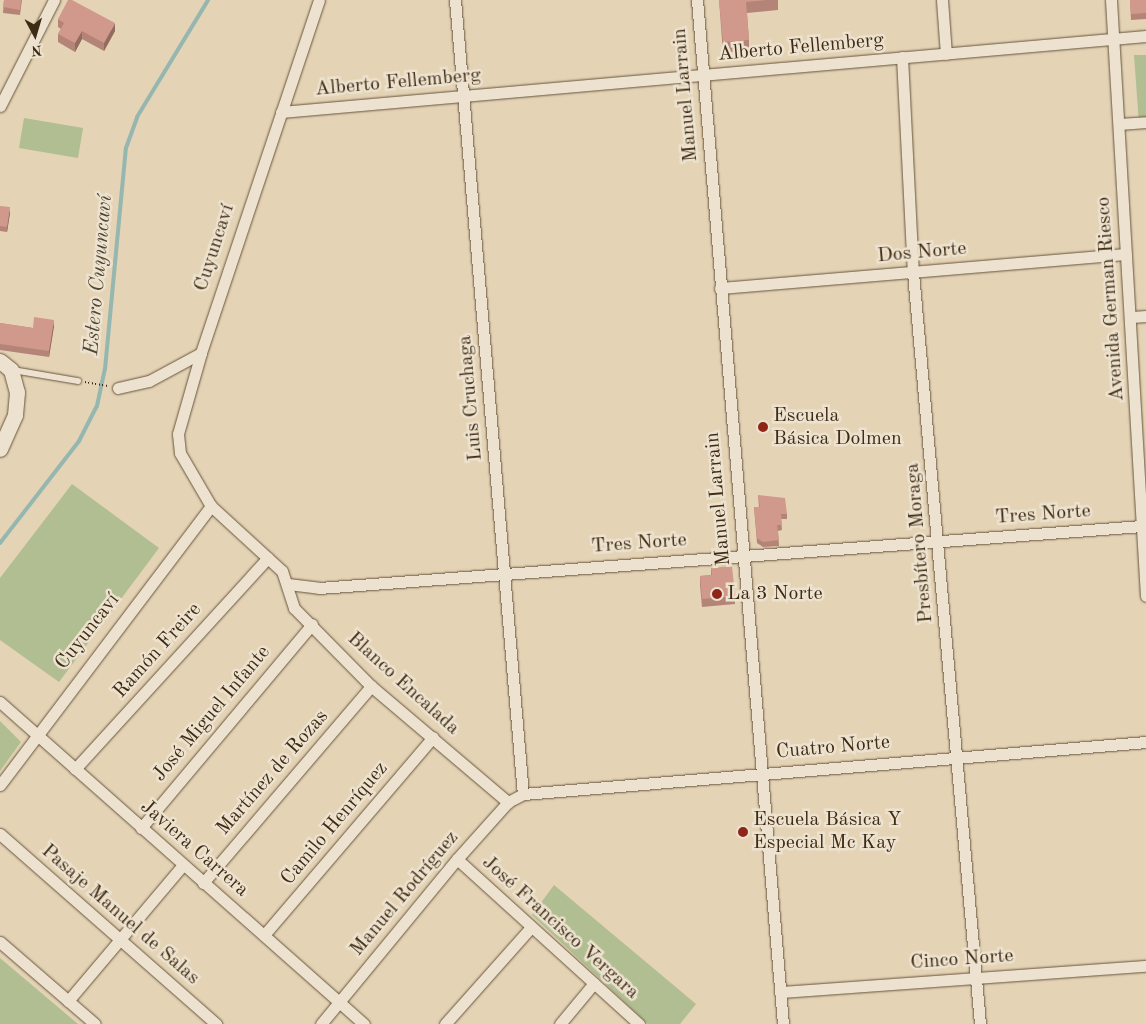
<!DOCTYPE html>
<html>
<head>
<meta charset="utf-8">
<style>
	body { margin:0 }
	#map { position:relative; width:1146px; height:1024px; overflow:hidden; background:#e4d3b5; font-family:"Old Standard TT",serif }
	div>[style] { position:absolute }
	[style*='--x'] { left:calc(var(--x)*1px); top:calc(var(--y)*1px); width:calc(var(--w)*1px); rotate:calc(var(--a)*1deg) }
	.green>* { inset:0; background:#b0be91 }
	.stream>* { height:4px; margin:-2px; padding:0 2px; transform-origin:2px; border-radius:2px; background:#95b7b0 }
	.path>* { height:2px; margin-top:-1px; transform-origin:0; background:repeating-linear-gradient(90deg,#3e2b13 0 1px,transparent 0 3.5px) }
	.roads { filter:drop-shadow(0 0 1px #68553c) drop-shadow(0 0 1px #68553c) }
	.lane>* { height:5.5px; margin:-2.75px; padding:0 2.75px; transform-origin:2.75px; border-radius:2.75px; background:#ede2cf }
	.street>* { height:11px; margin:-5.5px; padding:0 5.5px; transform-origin:5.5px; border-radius:5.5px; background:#ede2cf }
	.secondary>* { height:15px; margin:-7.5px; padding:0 7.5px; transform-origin:7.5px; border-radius:7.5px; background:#ede2cf }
	.wall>* { inset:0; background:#b48478 }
	.shaded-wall>* { inset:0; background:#926b61 }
	.building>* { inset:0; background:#d1998b }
	.dots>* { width:14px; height:14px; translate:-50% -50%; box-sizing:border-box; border:2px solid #ede2cf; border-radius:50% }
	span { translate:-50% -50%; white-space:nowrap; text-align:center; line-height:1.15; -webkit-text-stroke:5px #ede2cf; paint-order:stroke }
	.street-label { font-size:20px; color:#3e2b13 }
	.poi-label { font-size:20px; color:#3e2b13 }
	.left { translate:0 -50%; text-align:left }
	.water-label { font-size:21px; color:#4f4732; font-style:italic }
	.north { position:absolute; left:10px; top:10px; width:50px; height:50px; -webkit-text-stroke:4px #ede2cf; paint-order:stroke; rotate:174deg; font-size:14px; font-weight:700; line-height:20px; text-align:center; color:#3e2b13 }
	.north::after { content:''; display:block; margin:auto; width:18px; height:22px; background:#3e2b13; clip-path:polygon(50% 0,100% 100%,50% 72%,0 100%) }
</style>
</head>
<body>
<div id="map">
	<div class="green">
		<i style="clip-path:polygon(1134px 55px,1146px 55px,1146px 124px,1139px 124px)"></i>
		<i style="clip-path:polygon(24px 118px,83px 128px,78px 158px,19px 148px)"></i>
		<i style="clip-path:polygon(72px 484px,159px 548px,59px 682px,0 640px,0 578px)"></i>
		<i style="clip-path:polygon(0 721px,21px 742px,0 771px)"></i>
		<i style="clip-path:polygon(554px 885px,696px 1004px,680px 1024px,648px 1024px,532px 915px)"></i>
		<i style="clip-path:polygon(0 958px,78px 1024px,0 1024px)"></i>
	</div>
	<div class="stream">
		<i style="--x:0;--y:543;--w:129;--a:-52.2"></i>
		<i style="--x:79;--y:441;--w:39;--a:-63"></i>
		<i style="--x:97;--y:406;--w:38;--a:-78"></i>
		<i style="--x:105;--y:369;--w:222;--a:-84.6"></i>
		<i style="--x:126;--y:148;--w:33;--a:-70"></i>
		<i style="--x:137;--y:117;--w:137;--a:-58.7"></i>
	</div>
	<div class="path">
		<i style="--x:85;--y:382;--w:23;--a:10"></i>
	</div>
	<div class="roads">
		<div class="lane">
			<i style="--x:13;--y:370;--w:66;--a:9.6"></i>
		</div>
		<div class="street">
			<i style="--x:319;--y:0;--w:372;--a:108.5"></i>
			<i style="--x:201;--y:353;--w:84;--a:105.9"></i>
			<i style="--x:178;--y:434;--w:19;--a:84"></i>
			<i style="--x:180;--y:453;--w:61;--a:59.7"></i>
			<i style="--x:211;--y:506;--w:96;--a:42.5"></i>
			<i style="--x:282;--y:571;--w:39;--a:72"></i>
			<i style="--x:294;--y:608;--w:110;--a:45.4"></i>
			<i style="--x:371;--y:686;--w:180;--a:40.3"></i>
			<i style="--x:455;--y:0;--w:797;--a:85.11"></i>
			<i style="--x:697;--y:0;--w:1028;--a:85.2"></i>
			<i style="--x:942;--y:0;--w:54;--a:85.8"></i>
			<i style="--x:1111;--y:0;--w:597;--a:86.64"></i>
			<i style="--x:902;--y:57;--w:216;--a:87.1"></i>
			<i style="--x:913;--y:273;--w:754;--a:84.9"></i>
			<i style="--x:0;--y:106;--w:119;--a:-63"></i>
			<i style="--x:281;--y:112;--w:868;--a:-5.02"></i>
			<i style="--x:1119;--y:124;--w:27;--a:-4"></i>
			<i style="--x:720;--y:288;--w:407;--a:-4.8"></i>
			<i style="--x:1132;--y:317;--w:14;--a:-4"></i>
			<i style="--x:118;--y:388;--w:32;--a:-13"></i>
			<i style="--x:149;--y:381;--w:59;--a:-28.3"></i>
			<i style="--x:288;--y:584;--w:31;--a:7"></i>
			<i style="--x:319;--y:588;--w:825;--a:-4.31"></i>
			<i style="--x:0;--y:702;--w:486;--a:41.5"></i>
			<i style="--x:75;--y:769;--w:286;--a:-47.6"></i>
			<i style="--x:0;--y:785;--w:350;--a:-52.9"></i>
			<i style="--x:141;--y:828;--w:266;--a:-50"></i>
			<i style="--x:0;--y:834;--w:288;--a:41.3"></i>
			<i style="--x:457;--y:859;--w:246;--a:42.2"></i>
			<i style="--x:203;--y:883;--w:259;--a:-49.5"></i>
			<i style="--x:264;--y:935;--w:260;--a:-49.5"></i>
			<i style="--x:0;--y:942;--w:125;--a:40.8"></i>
			<i style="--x:780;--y:992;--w:367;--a:-4.1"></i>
			<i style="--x:68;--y:1001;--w:178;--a:-49.8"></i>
			<i style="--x:321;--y:1024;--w:214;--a:-50.5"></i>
			<i style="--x:457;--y:859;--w:76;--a:-48.2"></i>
			<i style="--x:508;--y:802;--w:17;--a:-28"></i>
			<i style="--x:523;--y:794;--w:625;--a:-4.77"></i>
			<i style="--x:445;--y:1024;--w:130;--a:-48.4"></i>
			<i style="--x:560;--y:1024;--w:53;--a:-50.3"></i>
		</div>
		<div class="secondary">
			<i style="--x:0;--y:361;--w:14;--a:39"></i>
			<i style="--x:11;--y:370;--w:23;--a:75"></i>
			<i style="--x:17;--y:392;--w:23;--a:95"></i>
			<i style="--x:15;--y:415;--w:37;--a:114"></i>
		</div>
	</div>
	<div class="wall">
		<i style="clip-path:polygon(4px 0,22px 0,20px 15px,3px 13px)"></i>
		<i style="clip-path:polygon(719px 0,778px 0,778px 10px,747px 13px,749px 40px,749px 50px,723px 53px)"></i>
		<i style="clip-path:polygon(1130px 0,1146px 0,1146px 19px,1131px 20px)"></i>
		<i style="clip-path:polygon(58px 19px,115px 31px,104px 51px,82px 39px,75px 52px,58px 42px,58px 34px,61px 29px,58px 27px)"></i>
		<i style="clip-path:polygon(0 206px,10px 213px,7px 232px,0 231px)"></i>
		<i style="clip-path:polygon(0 323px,33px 328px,54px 326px,49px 357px,0 350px)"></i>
		<i style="clip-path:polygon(758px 495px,787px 514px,787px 519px,781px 519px,782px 530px,778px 531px,779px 546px,763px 547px,757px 543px,754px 507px,759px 507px)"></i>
		<i style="clip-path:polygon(711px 568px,735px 596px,735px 604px,702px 607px,700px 585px,700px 576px,711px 575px)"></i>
	</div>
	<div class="shaded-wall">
		<i style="clip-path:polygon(115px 23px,115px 31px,104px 51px,104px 43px)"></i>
		<i style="clip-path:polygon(82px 31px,82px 39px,75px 52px,75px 43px)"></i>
		<i style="clip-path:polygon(10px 207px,10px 213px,7px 232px,7px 227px)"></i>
		<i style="clip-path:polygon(54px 320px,54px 326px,49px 357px,49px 351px)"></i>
	</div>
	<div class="building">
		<i style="clip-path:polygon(4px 0,21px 0,20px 10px,3px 7px)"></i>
		<i style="clip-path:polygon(68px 0,72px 0,115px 23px,104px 43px,82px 31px,75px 43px,58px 34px,64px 23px,58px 19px)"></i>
		<i style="clip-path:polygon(719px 0,767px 0,746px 2px,749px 40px,723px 42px)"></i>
		<i style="clip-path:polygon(1130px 0,1146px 0,1146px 13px,1131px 14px)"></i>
		<i style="clip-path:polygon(0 206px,10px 207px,7px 227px,0 226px)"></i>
		<i style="clip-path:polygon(34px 317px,54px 320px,49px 351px,0 344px,0 323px,33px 328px)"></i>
		<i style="clip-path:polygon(758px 495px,785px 498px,787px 514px,781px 514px,782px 525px,777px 525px,779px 540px,763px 542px,757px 538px,754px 507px,760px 507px)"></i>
		<i style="clip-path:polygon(732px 566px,735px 596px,702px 599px,700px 576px,712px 575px,711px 568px)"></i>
	</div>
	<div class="dots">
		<i style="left:763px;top:427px;background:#8f2418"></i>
		<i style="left:717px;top:594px;background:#8f2418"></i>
		<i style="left:743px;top:832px;background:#8f2418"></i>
	</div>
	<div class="street-label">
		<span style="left:801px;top:48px;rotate:-5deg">Alberto Fellemberg</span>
		<span style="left:398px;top:83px;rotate:-5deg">Alberto Fellemberg</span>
		<span style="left:686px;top:95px;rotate:-95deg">Manuel Larrain</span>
		<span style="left:215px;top:248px;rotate:-72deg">Cuyuncaví</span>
		<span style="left:922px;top:253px;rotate:-5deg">Dos Norte</span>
		<span style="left:1111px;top:299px;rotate:-94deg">Avenida German Riesco</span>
		<span style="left:471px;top:398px;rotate:-95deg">Luis Cruchaga</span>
		<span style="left:719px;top:499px;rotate:-95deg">Manuel Larrain</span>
		<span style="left:1043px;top:515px;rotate:-4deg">Tres Norte</span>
		<span style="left:920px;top:543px;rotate:-95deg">Presbítero Moraga</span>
		<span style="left:639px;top:544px;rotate:-4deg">Tres Norte</span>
		<span style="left:88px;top:632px;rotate:-52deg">Cuyuncaví</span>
		<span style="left:158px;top:651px;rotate:-48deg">Ramón Freire</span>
		<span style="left:403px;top:684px;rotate:42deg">Blanco Encalada</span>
		<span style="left:212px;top:714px;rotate:-50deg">José Miguel Infante</span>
		<span style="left:833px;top:748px;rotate:-5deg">Cuatro Norte</span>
		<span style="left:273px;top:773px;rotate:-49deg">Martínez de Rozas</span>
		<span style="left:335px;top:824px;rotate:-50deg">Camilo Henríquez</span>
		<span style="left:194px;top:849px;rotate:41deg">Javiera Carrera</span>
		<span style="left:405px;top:894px;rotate:-50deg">Manuel Rodríguez</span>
		<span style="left:120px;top:915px;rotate:41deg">Pasaje Manuel de Salas</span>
		<span style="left:560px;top:928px;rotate:42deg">José Francisco Vergara</span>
		<span style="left:962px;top:960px;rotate:-4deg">Cinco Norte</span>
	</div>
	<div class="poi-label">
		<span class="left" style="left:773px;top:428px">Escuela<br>Básica Dolmen</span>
		<span class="left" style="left:727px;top:594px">La 3 Norte</span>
		<span class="left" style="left:753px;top:832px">Escuela Básica Y<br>Especial Mc Kay</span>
	</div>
	<div class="water-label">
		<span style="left:99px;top:275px;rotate:-85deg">Estero Cuyuncaví</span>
	</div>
	<div class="north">N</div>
</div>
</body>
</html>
